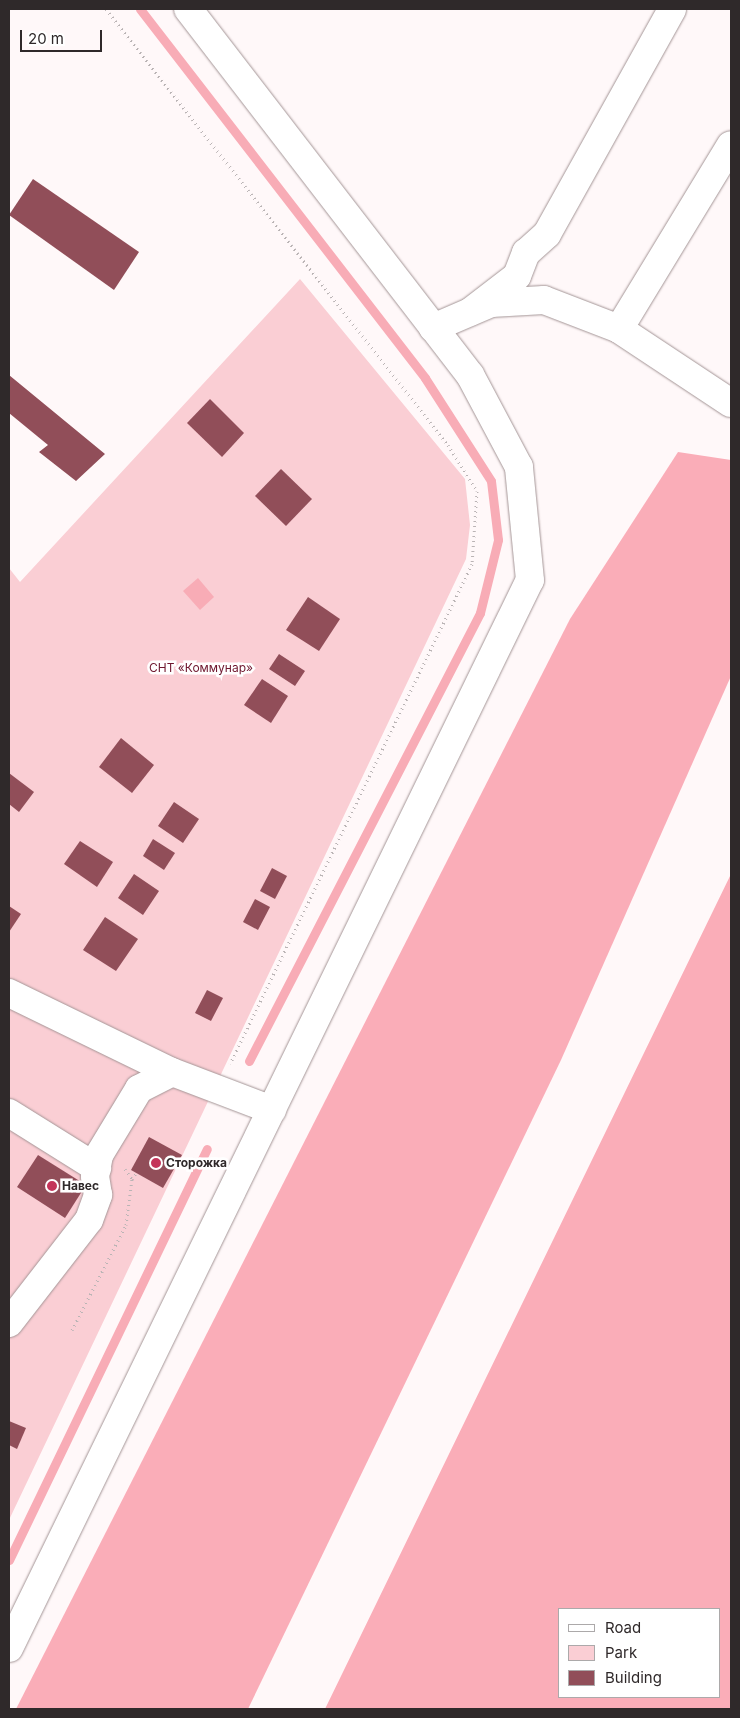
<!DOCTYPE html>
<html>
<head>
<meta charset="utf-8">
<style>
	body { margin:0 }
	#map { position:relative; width:740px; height:1718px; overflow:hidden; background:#fff8f9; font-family:Inter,sans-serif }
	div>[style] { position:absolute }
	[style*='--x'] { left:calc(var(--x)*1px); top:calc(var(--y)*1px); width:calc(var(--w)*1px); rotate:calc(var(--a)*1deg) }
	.green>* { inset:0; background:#faced4 }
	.forest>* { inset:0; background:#faadb8 }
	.water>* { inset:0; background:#f8acb6 }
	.stream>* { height:9px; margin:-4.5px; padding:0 4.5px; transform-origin:4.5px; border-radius:4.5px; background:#f8acb6 }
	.building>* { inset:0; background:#914e59 }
	.path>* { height:3px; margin-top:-1.5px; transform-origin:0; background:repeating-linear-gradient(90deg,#bab4b5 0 1px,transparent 0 5px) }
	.roads { filter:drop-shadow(0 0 1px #a49596) drop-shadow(0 0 1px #a49596) }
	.minor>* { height:28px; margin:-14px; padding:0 14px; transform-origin:14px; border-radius:14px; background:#fff }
	.dots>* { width:14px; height:14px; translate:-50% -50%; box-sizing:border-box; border:2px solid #fff; border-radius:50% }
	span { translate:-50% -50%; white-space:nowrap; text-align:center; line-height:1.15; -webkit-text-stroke:5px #fff; paint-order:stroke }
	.park-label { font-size:12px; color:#6e162e }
	.poi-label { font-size:12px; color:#2f292a; font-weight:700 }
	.left { translate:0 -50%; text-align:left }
	.frame { position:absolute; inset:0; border:10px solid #2f292a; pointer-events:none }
	.legend { position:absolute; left:558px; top:1608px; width:162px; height:90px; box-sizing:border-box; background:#fff; border:1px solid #aca9aa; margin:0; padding:6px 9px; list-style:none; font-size:15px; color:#2f292a }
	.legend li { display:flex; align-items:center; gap:10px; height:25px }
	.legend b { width:25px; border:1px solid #aca9aa }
	.scale { position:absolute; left:20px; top:30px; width:82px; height:22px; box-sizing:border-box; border:2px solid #2f292a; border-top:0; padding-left:6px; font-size:15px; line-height:18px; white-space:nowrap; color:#2f292a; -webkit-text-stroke:4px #fff; paint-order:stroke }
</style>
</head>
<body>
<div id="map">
	<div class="green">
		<i style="clip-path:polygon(300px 279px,465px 479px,470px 525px,466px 559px,9px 1520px,9px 568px,20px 582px)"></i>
	</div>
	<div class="forest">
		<i style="clip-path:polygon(678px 452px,731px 460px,731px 676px,561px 1060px,248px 1709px,16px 1709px,570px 619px)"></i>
		<i style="clip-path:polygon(evenodd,731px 874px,731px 1709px,325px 1709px,731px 874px,559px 1609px,719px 1609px,719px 1697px,559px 1697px,559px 1609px)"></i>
	</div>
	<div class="water">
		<i style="clip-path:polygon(198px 578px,214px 597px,200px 610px,183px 591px)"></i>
	</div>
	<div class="stream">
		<i style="--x:140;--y:9;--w:466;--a:52.3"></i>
		<i style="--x:425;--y:378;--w:122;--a:57.3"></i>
		<i style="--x:491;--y:481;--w:59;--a:83.2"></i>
		<i style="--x:498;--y:540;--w:75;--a:103.9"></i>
		<i style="--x:480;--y:613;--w:504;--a:117.28"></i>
		<i style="--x:9;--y:1560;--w:456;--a:-64.3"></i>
	</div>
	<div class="building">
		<i style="clip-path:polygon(33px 179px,139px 252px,114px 290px,9px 215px)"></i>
		<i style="clip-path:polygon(9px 375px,105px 454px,76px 481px,39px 452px,48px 445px,9px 413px)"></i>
		<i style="clip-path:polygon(210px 399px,244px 433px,222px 457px,187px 423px)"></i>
		<i style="clip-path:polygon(281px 469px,312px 499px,286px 526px,255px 496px)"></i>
		<i style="clip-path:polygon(308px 597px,340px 619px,319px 651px,286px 630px)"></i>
		<i style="clip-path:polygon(279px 654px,305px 671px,295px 686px,269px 669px)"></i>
		<i style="clip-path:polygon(262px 679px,288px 696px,271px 723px,244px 705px)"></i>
		<i style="clip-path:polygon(121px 738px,154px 765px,132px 793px,99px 767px)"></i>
		<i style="clip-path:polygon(9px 773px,34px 792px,19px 812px,9px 804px)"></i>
		<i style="clip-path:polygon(174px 802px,199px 819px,183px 843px,158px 826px)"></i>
		<i style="clip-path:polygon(153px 839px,175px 853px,164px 870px,143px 856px)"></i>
		<i style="clip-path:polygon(80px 841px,113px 862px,97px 887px,64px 864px)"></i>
		<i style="clip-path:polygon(272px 868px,287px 876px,275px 899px,260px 891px)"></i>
		<i style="clip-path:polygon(134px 874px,159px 891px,143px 915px,118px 898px)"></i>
		<i style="clip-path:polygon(255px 899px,270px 907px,258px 930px,243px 922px)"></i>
		<i style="clip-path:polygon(9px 906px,21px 914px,9px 932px)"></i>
		<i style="clip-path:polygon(105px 917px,138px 939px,116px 971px,83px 950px)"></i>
		<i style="clip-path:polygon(207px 990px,223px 998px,211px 1021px,195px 1013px)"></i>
		<i style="clip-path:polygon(149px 1137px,182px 1155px,163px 1188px,131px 1170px)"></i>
		<i style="clip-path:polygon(38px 1155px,86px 1185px,65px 1218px,17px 1187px)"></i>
		<i style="clip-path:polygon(9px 1421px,26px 1428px,17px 1449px,9px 1445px)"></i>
	</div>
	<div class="path">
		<i style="--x:106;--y:9;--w:554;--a:51.89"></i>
		<i style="--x:448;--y:445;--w:54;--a:57.8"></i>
		<i style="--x:477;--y:491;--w:73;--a:93.9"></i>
		<i style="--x:472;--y:564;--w:555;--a:115.83"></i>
		<i style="--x:125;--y:1169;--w:12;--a:55"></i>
		<i style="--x:132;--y:1179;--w:7;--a:-56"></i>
		<i style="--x:72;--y:1330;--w:118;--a:-62.8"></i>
		<i style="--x:126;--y:1225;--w:46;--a:-82.6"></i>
	</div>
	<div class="roads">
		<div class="minor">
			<i style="--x:470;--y:312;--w:59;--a:-37.5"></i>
			<i style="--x:517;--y:276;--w:25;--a:-69"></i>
			<i style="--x:526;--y:253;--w:28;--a:-42"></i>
			<i style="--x:547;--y:234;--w:257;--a:-60.9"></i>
			<i style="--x:433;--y:328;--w:63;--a:-23.3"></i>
			<i style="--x:491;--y:303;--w:53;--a:-3.2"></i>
			<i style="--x:544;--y:300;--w:80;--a:21.1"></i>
			<i style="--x:619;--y:329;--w:134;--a:33.5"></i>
			<i style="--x:619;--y:329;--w:215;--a:-58.7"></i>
			<i style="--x:9;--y:993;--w:181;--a:25.9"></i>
			<i style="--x:172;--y:1072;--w:107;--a:20.8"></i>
			<i style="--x:9;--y:1113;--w:104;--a:32"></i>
			<i style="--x:9;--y:1323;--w:130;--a:-52.2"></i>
			<i style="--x:89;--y:1220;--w:27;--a:-70"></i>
			<i style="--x:98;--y:1195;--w:19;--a:-99"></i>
			<i style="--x:95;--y:1176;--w:21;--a:-79"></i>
			<i style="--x:99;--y:1155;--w:77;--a:-58.8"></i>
			<i style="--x:139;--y:1089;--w:37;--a:-27"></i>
			<i style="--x:9;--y:1648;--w:1188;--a:-64"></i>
			<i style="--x:530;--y:580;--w:114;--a:-95.6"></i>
			<i style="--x:519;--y:467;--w:104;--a:-118"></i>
			<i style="--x:470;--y:375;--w:462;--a:-127.6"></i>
		</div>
	</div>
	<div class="dots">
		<i style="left:156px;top:1163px;background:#c4355a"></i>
		<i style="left:52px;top:1186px;background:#c4355a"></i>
	</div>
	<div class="park-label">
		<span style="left:201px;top:668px">СНТ «Коммунар»</span>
	</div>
	<div class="poi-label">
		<span class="left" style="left:166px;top:1163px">Сторожка</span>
		<span class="left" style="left:62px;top:1186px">Навес</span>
	</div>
	<div class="frame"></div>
	<ul class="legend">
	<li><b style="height:6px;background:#fff"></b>Road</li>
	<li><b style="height:14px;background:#faced4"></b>Park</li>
	<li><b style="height:14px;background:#914e59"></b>Building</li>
	</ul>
	<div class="scale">20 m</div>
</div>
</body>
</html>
